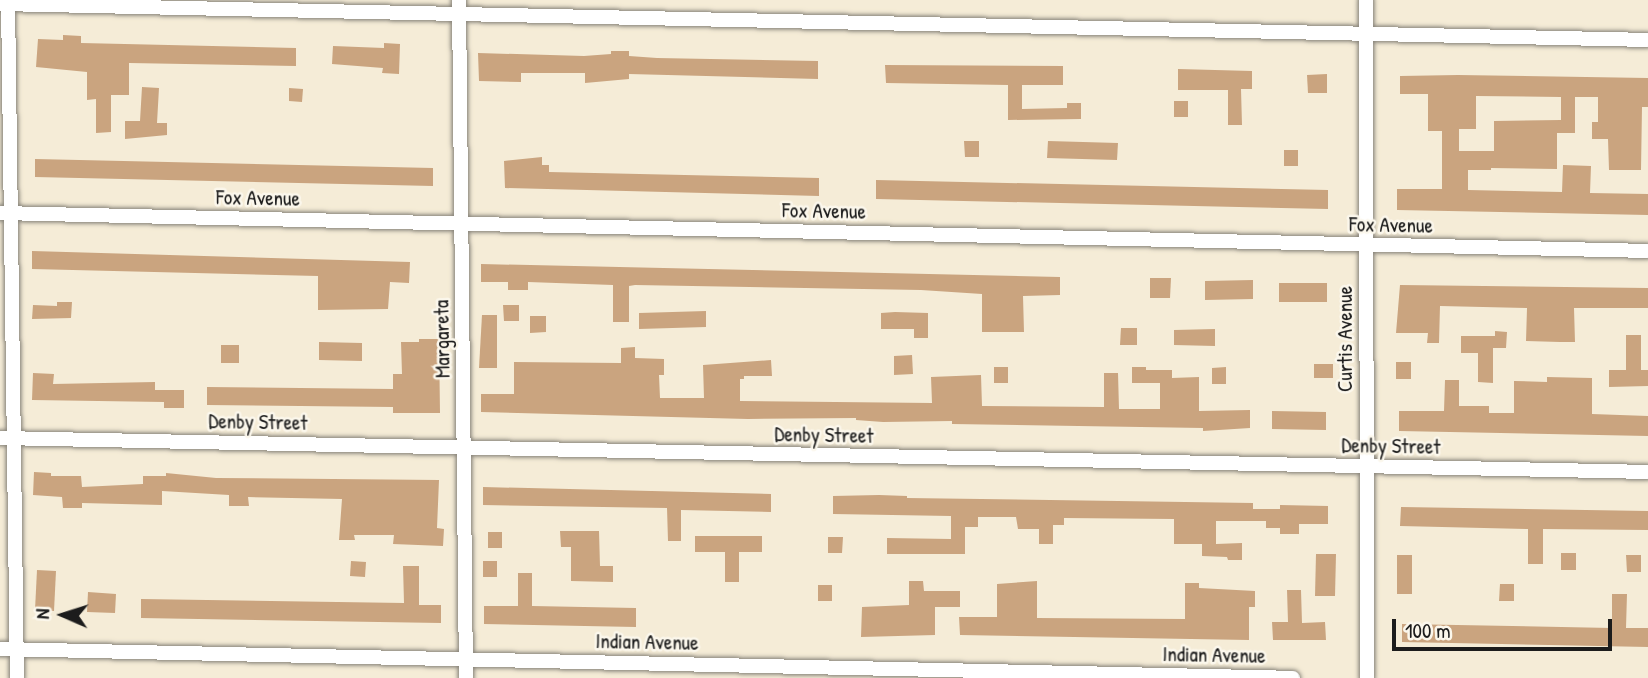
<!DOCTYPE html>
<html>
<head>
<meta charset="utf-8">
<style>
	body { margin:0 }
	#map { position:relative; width:1648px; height:678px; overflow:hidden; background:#f5ecd7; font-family:"Patrick Hand",sans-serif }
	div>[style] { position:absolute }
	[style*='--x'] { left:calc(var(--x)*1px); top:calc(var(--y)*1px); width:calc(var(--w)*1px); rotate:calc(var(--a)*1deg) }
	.building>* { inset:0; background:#caa47f }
	.roads { filter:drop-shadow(0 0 2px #88847a) drop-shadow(0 0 2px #88847a) }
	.minor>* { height:14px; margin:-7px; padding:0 7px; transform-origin:7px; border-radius:7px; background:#fff }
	span { translate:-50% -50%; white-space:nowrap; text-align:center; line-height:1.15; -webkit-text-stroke:5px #fbf7ec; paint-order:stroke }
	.street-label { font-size:21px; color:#1c1c1c }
	.north { position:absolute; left:28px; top:580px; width:70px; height:70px; -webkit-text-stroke:5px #fbf7ec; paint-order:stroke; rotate:273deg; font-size:19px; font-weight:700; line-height:28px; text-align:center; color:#1c1c1c }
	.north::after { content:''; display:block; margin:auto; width:24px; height:32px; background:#1c1c1c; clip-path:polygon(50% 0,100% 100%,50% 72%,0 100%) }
	.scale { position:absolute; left:1392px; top:619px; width:220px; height:32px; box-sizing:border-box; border:4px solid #1c1c1c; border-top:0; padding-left:9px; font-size:21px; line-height:24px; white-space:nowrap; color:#1c1c1c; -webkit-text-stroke:5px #fbf7ec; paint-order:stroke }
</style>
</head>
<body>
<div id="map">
	<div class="building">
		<i style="clip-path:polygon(63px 35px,81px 36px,81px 43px,296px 48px,296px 66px,129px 63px,129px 95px,111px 95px,111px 132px,96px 133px,96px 99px,87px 100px,87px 72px,36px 67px,38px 39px,63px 40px)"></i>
		<i style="clip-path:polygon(384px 43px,400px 44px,399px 74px,382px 73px,383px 68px,332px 64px,333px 46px,384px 48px)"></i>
		<i style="clip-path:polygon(611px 51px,629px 51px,629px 56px,657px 58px,818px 61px,818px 79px,629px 74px,629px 79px,585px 83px,585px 73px,521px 73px,521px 82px,479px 81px,478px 53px,584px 56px,611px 54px)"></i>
		<i style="clip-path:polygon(885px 65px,1063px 66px,1063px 85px,1022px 85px,1022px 109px,1067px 108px,1067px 103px,1081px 103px,1081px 119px,1008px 120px,1008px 85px,886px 83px)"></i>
		<i style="clip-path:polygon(1178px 69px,1252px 71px,1252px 89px,1241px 89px,1242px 125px,1228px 125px,1228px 90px,1178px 90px)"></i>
		<i style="clip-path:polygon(1327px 74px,1327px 93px,1308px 93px,1307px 75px)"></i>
		<i style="clip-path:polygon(evenodd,1458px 75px,1648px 78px,1648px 107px,1642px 107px,1641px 170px,1609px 170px,1608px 139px,1592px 139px,1592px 122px,1598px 122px,1598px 97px,1575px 97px,1575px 133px,1557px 133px,1557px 169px,1491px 168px,1491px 170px,1468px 170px,1468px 190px,1562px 192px,1563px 165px,1591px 166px,1590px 193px,1648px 194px,1648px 215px,1397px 210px,1397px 189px,1442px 189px,1442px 131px,1428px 131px,1428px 94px,1400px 94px,1400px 76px,1458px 75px,1476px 96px,1561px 97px,1561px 120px,1494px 121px,1494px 151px,1459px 151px,1459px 129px,1476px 129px,1476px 96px)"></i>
		<i style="clip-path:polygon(142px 87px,159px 88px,157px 123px,167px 123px,167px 135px,125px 139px,125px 121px,140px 121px)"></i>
		<i style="clip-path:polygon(289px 88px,303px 89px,302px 102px,289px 101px)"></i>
		<i style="clip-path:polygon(1174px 101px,1188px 101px,1188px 117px,1174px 117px)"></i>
		<i style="clip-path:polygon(964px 141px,979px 141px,979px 157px,965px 157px)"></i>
		<i style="clip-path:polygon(1048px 141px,1118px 143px,1117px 160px,1047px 158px)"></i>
		<i style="clip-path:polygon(1284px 150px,1298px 150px,1298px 166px,1284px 166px)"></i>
		<i style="clip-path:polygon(542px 157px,542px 165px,549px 165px,549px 172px,819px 178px,819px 196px,505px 188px,504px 161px)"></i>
		<i style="clip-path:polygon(35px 159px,433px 168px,433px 186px,35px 177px)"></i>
		<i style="clip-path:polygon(876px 180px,1328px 190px,1328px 209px,876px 199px)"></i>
		<i style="clip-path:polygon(32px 251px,410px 262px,409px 283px,390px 282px,388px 309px,318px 310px,318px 276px,32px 269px)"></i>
		<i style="clip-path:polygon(481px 264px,1060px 277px,1060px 295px,1023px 296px,1024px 332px,982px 332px,982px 294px,921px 290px,635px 285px,629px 286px,629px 322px,613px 322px,613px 285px,528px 282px,528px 290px,508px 290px,508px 282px,481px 282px)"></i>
		<i style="clip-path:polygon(1150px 278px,1171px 278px,1170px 298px,1150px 298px)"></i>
		<i style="clip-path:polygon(1253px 280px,1253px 299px,1205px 300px,1205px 281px)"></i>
		<i style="clip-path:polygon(1279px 283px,1327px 283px,1327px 302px,1279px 302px)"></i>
		<i style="clip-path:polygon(1400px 285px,1648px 288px,1648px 308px,1574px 308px,1575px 342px,1560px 342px,1526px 341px,1527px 308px,1440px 306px,1439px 343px,1427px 343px,1428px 333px,1396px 333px)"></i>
		<i style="clip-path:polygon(57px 302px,72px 302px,71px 318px,32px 319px,33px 305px,57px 306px)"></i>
		<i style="clip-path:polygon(503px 305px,519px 305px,519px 321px,504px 321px)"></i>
		<i style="clip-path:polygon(706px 311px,706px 327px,639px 329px,639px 313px)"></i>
		<i style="clip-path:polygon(895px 312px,928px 313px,928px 338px,914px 338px,914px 329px,881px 329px,881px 313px)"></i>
		<i style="clip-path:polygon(482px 315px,497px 315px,497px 368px,479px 368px)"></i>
		<i style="clip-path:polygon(530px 316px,546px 316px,546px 332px,530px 333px)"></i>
		<i style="clip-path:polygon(1121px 328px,1137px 328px,1137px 345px,1120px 345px)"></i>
		<i style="clip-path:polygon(1215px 329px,1215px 346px,1174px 345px,1174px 330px)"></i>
		<i style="clip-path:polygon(1495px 331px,1507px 332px,1506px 348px,1493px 348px,1493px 383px,1478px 382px,1478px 353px,1461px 353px,1461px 336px,1495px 336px)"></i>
		<i style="clip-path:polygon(1626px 335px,1641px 335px,1641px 370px,1648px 370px,1648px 386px,1609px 387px,1609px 370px,1626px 370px)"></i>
		<i style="clip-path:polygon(419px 339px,439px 339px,440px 413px,393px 413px,393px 407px,207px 405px,207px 387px,393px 389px,393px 374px,402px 374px,401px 342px,419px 342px)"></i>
		<i style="clip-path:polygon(319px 342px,362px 343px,362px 361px,319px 360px)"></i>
		<i style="clip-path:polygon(221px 345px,239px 345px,239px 363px,221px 363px)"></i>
		<i style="clip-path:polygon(635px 347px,635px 358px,664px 359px,664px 375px,659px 375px,660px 398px,704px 398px,703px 365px,771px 360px,772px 376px,744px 376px,744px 379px,740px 379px,740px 401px,932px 403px,931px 377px,981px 375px,982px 406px,1104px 407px,1104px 373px,1118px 373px,1119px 409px,1160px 409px,1160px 383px,1132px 383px,1132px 367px,1146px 367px,1146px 370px,1172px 370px,1172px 378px,1199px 377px,1199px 411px,1250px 410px,1250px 428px,1203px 431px,1203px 428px,952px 424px,952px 421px,883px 422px,856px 420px,856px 418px,748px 419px,481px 412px,481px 394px,514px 394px,514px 362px,621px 363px,621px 348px)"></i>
		<i style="clip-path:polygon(912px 355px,913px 374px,894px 375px,894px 356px)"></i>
		<i style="clip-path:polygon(1396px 362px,1411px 362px,1411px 379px,1396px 379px)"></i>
		<i style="clip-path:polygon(1314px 364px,1333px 364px,1333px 378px,1314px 378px)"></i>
		<i style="clip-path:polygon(994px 367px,1008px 367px,1008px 383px,994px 383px)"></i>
		<i style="clip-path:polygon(1226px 367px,1226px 384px,1212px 384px,1212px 368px)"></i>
		<i style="clip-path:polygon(33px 373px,54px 374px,53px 384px,155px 382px,155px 390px,184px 390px,184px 408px,164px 408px,164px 402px,32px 400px)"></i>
		<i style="clip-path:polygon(1547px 377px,1592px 378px,1592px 414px,1648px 416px,1648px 436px,1399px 431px,1399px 411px,1444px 411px,1445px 380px,1459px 380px,1459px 406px,1489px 406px,1489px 413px,1514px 413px,1514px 381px,1547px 382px)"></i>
		<i style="clip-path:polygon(1272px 411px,1326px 412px,1326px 430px,1272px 429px)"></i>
		<i style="clip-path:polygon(34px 472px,51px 473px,51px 476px,81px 476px,82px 487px,143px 484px,143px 476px,166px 476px,166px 473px,216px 478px,439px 480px,437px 528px,444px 529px,443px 546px,393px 544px,394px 535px,354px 535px,355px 540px,339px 540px,342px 499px,248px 497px,249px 506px,229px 506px,229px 495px,162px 491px,162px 505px,82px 503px,82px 508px,63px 508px,62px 497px,33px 495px)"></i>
		<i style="clip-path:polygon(483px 487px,771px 494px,771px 512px,681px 510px,681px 541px,668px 541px,667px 508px,483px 505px)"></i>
		<i style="clip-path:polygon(879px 495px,907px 496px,907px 498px,1253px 503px,1253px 509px,1280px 509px,1280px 505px,1328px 506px,1328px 524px,1299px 524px,1299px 534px,1280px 534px,1280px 528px,1266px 528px,1266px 521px,1216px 521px,1216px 544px,1242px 543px,1242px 560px,1228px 560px,1227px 557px,1202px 556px,1202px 544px,1174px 544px,1174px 519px,1064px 518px,1064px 525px,1053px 525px,1053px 544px,1039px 544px,1039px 529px,1018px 529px,1016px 517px,978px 517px,978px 527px,965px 527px,965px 554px,887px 554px,887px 538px,951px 539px,951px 516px,833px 514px,833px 496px)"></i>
		<i style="clip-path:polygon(1401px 507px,1648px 511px,1648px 530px,1543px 529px,1543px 564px,1528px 564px,1528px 529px,1400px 526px)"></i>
		<i style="clip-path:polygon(560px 531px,599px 531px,600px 566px,613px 566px,613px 582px,571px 581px,571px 547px,561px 547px)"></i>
		<i style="clip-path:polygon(488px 532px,502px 532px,502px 548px,488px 548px)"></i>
		<i style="clip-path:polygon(695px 536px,762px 536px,762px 552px,739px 552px,739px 582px,725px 582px,725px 552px,695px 552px)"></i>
		<i style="clip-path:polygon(828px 537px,843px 537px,842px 553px,828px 553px)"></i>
		<i style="clip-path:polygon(1561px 553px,1576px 553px,1576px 570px,1561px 570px)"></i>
		<i style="clip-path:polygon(1316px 554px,1336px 554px,1335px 596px,1315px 596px)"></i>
		<i style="clip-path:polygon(1397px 555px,1412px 555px,1412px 594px,1397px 594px)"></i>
		<i style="clip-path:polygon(1626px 555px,1641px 555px,1641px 572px,1627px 572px)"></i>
		<i style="clip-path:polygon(351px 561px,366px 562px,365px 577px,350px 576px)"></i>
		<i style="clip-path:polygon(483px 561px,497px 561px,497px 577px,483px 577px)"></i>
		<i style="clip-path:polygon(403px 566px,419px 566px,419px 605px,441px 605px,441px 623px,141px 618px,141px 599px,404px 603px)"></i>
		<i style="clip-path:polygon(37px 570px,56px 571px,54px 611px,35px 610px)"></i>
		<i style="clip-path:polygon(518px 573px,532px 573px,532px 606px,636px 608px,636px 627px,484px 624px,484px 606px,518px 606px)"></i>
		<i style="clip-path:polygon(909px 581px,923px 581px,924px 591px,960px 591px,960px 607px,935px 607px,935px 635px,861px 637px,862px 607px,909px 605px)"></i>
		<i style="clip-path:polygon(1037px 581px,1037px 618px,1185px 619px,1185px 583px,1199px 583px,1199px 588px,1255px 591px,1255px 607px,1249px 607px,1249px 640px,960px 635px,959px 617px,997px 617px,997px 584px)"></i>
		<i style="clip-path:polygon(1500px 584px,1514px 584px,1514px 601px,1499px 601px)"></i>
		<i style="clip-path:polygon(818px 585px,832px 585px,832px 601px,818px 601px)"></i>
		<i style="clip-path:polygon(1287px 590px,1301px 590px,1302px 623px,1325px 622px,1326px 640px,1273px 640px,1272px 622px,1288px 622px)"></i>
		<i style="clip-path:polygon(88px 592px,116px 594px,115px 613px,87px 612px)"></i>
		<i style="clip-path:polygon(1612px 594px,1627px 594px,1626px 628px,1648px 628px,1648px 647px,1402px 642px,1402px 624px,1612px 628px)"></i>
	</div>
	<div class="roads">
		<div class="minor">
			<i style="--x:8;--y:0;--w:678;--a:89.24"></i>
			<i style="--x:459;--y:0;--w:678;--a:89.41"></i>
			<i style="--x:1366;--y:0;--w:678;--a:89.92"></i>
			<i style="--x:0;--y:4;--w:1648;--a:1.25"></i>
			<i style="--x:0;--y:213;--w:1648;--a:1.32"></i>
			<i style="--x:0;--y:438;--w:1648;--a:1.18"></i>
			<i style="--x:0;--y:649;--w:1293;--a:1.28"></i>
		</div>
	</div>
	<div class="street-label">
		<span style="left:258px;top:198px;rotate:1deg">Fox Avenue</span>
		<span style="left:824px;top:211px;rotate:1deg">Fox Avenue</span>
		<span style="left:1391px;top:225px;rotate:1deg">Fox Avenue</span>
		<span style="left:442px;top:339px;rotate:-91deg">Margareta</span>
		<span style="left:1345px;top:339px;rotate:-90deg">Curtis Avenue</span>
		<span style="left:258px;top:422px;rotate:1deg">Denby Street</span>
		<span style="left:824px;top:435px;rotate:1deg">Denby Street</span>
		<span style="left:1391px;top:446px;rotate:1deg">Denby Street</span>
		<span style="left:647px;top:642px;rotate:1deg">Indian Avenue</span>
		<span style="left:1214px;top:655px;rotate:1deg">Indian Avenue</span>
	</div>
	<div class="north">N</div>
	<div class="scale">100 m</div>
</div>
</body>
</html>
